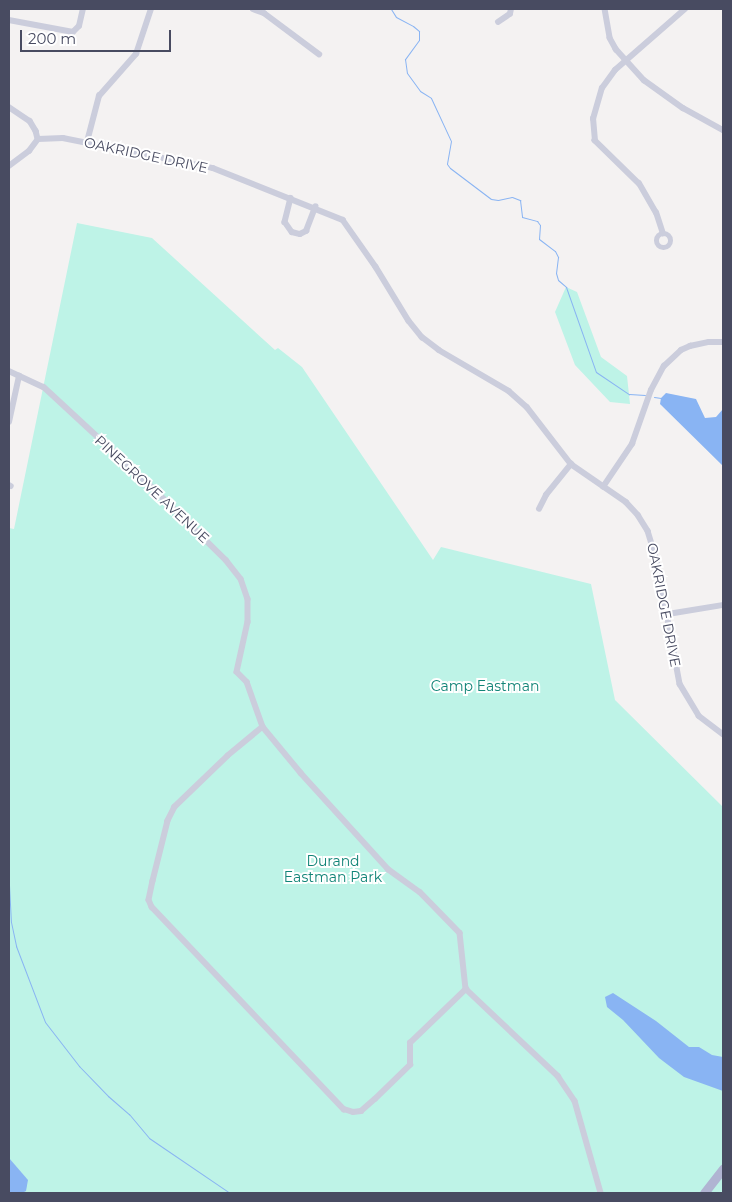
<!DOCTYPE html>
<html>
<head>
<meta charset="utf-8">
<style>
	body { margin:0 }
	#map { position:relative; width:732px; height:1202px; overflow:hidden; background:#f4f2f2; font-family:Montserrat,sans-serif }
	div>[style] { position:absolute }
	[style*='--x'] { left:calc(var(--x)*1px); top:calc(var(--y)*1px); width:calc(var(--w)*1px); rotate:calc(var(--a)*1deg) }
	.green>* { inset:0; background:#bef3e7 }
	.water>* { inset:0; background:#89b4f3 }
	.stream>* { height:1px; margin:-0.5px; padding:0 0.5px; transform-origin:0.5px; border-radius:0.5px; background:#89b4f3 }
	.minor>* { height:5.5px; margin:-2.75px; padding:0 2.75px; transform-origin:2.75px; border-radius:2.75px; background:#cbcddc }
	.minor>.ring { margin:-2.75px; padding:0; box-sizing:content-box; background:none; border:5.5px solid #cbcddc; border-radius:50% }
	.primary>* { height:9px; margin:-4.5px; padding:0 4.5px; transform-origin:4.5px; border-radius:4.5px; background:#b0b4d2 }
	span { translate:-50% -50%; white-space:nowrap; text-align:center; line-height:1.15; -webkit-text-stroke:4px #fff; paint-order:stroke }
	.street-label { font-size:14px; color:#484b61 }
	.park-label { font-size:14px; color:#118477 }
	.frame { position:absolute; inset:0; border:10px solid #484b61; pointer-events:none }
	.scale { position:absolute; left:20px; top:30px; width:151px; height:22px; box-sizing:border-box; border:2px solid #484b61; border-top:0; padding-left:6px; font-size:15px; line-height:18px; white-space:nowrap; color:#484b61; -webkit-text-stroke:4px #fff; paint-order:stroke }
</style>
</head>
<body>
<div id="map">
	<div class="green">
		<i style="clip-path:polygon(77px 223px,152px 238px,275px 350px,278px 348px,302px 367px,433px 560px,441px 547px,591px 584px,615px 700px,723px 807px,723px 1193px,9px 1193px,9px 528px,14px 529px)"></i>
		<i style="clip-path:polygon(566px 287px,577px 292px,601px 357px,627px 376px,630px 404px,610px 402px,575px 365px,555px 312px)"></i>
	</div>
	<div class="water">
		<i style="clip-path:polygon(666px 393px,696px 399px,705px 418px,716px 417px,723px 409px,723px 466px,660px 404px,661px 398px)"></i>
		<i style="clip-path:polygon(613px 993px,656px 1021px,689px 1047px,699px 1047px,712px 1055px,723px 1057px,723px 1091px,684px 1077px,659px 1058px,623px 1020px,607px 1007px,605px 997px)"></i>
		<i style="clip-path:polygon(9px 1158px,28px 1180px,26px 1191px,22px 1193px,9px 1193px)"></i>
	</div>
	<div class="stream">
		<i style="--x:391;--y:9;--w:9;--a:58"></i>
		<i style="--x:396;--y:17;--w:19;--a:28"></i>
		<i style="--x:413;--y:26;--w:8;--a:40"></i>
		<i style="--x:419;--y:31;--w:9;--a:90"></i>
		<i style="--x:419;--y:40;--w:24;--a:126"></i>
		<i style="--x:405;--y:59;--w:14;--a:82"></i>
		<i style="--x:407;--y:73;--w:22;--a:54"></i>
		<i style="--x:420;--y:91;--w:13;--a:32"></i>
		<i style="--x:431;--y:98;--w:47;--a:65.1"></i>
		<i style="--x:451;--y:141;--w:23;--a:100"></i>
		<i style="--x:447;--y:164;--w:5;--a:53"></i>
		<i style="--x:450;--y:168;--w:51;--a:37.1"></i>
		<i style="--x:491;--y:199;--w:7;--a:8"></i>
		<i style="--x:498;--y:200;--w:14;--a:-12"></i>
		<i style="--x:512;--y:197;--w:9;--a:21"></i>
		<i style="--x:520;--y:200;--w:17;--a:83"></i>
		<i style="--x:522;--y:217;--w:16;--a:15"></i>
		<i style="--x:537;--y:221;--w:5;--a:53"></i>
		<i style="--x:540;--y:225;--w:14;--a:94"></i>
		<i style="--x:539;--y:239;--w:20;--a:37"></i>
		<i style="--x:555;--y:251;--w:7;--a:63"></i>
		<i style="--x:558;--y:257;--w:16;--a:97"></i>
		<i style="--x:556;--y:273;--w:7;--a:74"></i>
		<i style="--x:558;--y:280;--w:11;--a:41"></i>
		<i style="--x:566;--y:287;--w:90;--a:70.6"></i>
		<i style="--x:596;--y:372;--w:40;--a:34"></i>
		<i style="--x:629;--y:394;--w:16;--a:4"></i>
		<i style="--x:654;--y:397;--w:7;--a:8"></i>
		<i style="--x:9;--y:885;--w:37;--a:87"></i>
		<i style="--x:11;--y:922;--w:25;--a:78"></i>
		<i style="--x:16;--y:946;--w:81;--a:69.1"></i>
		<i style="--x:45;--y:1022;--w:56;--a:52.3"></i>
		<i style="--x:79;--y:1066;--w:42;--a:46"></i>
		<i style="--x:108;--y:1096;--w:28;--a:41"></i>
		<i style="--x:129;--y:1114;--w:31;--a:50"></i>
		<i style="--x:149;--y:1138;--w:98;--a:34.2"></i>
	</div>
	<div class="minor">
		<i style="--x:253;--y:9;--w:12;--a:20"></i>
		<i style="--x:264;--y:13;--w:69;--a:36.7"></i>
		<i style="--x:605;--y:9;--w:29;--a:80"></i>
		<i style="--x:610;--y:38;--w:13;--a:61"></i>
		<i style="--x:616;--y:49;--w:42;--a:47.9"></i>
		<i style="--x:644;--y:80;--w:48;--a:35.7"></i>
		<i style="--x:683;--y:108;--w:46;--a:28.8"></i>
		<i style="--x:9;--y:20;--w:65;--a:10.6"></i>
		<i style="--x:73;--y:32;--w:8;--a:-45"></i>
		<i style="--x:79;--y:26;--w:17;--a:-77"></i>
		<i style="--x:498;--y:22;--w:14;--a:-34"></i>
		<i style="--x:510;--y:14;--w:5;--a:-79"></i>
		<i style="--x:9;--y:107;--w:25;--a:34"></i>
		<i style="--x:30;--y:121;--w:12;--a:59"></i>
		<i style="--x:36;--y:131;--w:8;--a:76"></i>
		<i style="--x:87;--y:142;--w:48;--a:-75.4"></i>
		<i style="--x:99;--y:96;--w:56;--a:-48.6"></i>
		<i style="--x:136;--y:54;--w:47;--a:-71.6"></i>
		<i style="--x:9;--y:166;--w:25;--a:-37"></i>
		<i style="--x:29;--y:151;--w:15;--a:-53"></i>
		<i style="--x:38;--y:139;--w:25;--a:-2"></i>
		<i style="--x:63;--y:138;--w:153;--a:11.3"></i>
		<i style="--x:213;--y:168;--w:140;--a:21.8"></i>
		<i style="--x:343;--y:220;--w:57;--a:54.9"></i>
		<i style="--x:376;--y:267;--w:63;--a:58.6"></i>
		<i style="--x:409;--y:321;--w:21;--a:51"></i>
		<i style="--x:422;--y:337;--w:21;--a:37"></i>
		<i style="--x:439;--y:350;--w:81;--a:30.4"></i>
		<i style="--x:509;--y:391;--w:24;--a:42"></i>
		<i style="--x:527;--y:407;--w:72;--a:52.3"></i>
		<i style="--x:571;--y:464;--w:67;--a:34.6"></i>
		<i style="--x:626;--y:502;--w:18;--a:47"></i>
		<i style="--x:638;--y:515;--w:19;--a:58"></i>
		<i style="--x:648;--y:531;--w:31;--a:73"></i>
		<i style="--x:657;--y:561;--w:125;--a:79.4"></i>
		<i style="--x:680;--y:684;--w:37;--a:59"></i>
		<i style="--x:699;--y:716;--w:30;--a:37"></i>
		<i style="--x:291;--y:198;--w:25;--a:104"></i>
		<i style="--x:285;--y:222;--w:12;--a:55"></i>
		<i style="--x:292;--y:232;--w:8;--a:14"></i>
		<i style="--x:300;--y:234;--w:7;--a:-27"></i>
		<i style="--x:306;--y:231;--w:26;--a:-69"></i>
		<i class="ring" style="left:657px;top:234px;width:8.5px;height:8.5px"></i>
		<i style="--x:663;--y:234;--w:22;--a:-108"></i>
		<i style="--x:656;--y:213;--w:34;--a:-120"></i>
		<i style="--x:639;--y:184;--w:62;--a:-135.7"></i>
		<i style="--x:595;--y:141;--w:22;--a:-95"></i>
		<i style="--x:593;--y:119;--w:32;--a:-74"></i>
		<i style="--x:602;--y:88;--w:22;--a:-54"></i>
		<i style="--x:615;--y:70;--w:93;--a:-41.1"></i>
		<i style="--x:9;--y:371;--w:38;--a:25"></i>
		<i style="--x:44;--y:387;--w:149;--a:42.8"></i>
		<i style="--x:153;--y:488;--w:103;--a:44.6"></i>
		<i style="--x:226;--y:560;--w:24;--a:52"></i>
		<i style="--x:241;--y:579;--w:21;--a:71"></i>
		<i style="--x:248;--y:599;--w:23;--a:90"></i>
		<i style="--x:248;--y:622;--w:51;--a:102.4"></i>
		<i style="--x:237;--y:672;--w:14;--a:45"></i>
		<i style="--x:247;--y:682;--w:48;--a:70.4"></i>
		<i style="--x:263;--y:727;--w:60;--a:50.4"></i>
		<i style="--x:301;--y:773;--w:130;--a:47.8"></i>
		<i style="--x:388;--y:869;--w:39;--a:36"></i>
		<i style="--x:420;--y:892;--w:57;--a:45.7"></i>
		<i style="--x:460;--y:933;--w:56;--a:83.9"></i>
		<i style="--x:466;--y:989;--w:127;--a:43.4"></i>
		<i style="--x:558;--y:1076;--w:30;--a:56"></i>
		<i style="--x:575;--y:1101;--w:96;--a:74.2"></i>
		<i style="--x:9;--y:422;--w:47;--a:-77.7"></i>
		<i style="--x:9;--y:485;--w:2;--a:27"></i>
		<i style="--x:603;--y:487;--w:52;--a:-56"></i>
		<i style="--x:632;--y:444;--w:57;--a:-70.6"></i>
		<i style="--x:651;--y:390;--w:27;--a:-62"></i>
		<i style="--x:664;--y:366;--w:23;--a:-43"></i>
		<i style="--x:681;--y:350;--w:10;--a:-24"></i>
		<i style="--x:690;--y:346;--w:19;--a:-12"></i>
		<i style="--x:709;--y:342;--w:14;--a:0"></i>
		<i style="--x:539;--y:509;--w:16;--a:-63"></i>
		<i style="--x:546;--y:495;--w:40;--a:-51"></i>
		<i style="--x:668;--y:614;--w:56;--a:-9.3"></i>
		<i style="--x:263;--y:727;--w:45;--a:140.4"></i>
		<i style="--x:228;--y:756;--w:74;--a:136.1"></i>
		<i style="--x:175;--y:807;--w:16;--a:117"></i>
		<i style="--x:168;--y:821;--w:62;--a:104"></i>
		<i style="--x:153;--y:881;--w:19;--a:102"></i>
		<i style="--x:149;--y:900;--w:8;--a:67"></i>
		<i style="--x:152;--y:907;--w:279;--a:46.5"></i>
		<i style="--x:344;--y:1109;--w:9;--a:18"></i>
		<i style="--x:353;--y:1112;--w:8;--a:-7"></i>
		<i style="--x:361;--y:1111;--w:18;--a:-41"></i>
		<i style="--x:375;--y:1099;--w:49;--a:-44.2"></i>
		<i style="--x:410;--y:1065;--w:22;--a:-90"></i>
		<i style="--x:410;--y:1043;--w:78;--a:-44"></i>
	</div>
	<div class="primary">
		<i style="--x:704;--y:1193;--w:31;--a:-52"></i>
	</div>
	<div class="street-label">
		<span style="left:146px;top:155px;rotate:12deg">OAKRIDGE DRIVE</span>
		<span style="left:152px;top:489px;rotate:43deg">PINEGROVE AVENUE</span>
		<span style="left:664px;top:605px;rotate:79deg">OAKRIDGE DRIVE</span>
	</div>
	<div class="park-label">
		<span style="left:485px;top:686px">Camp Eastman</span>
		<span style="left:333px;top:869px">Durand<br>Eastman Park</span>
	</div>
	<div class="frame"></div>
	<div class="scale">200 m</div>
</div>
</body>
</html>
